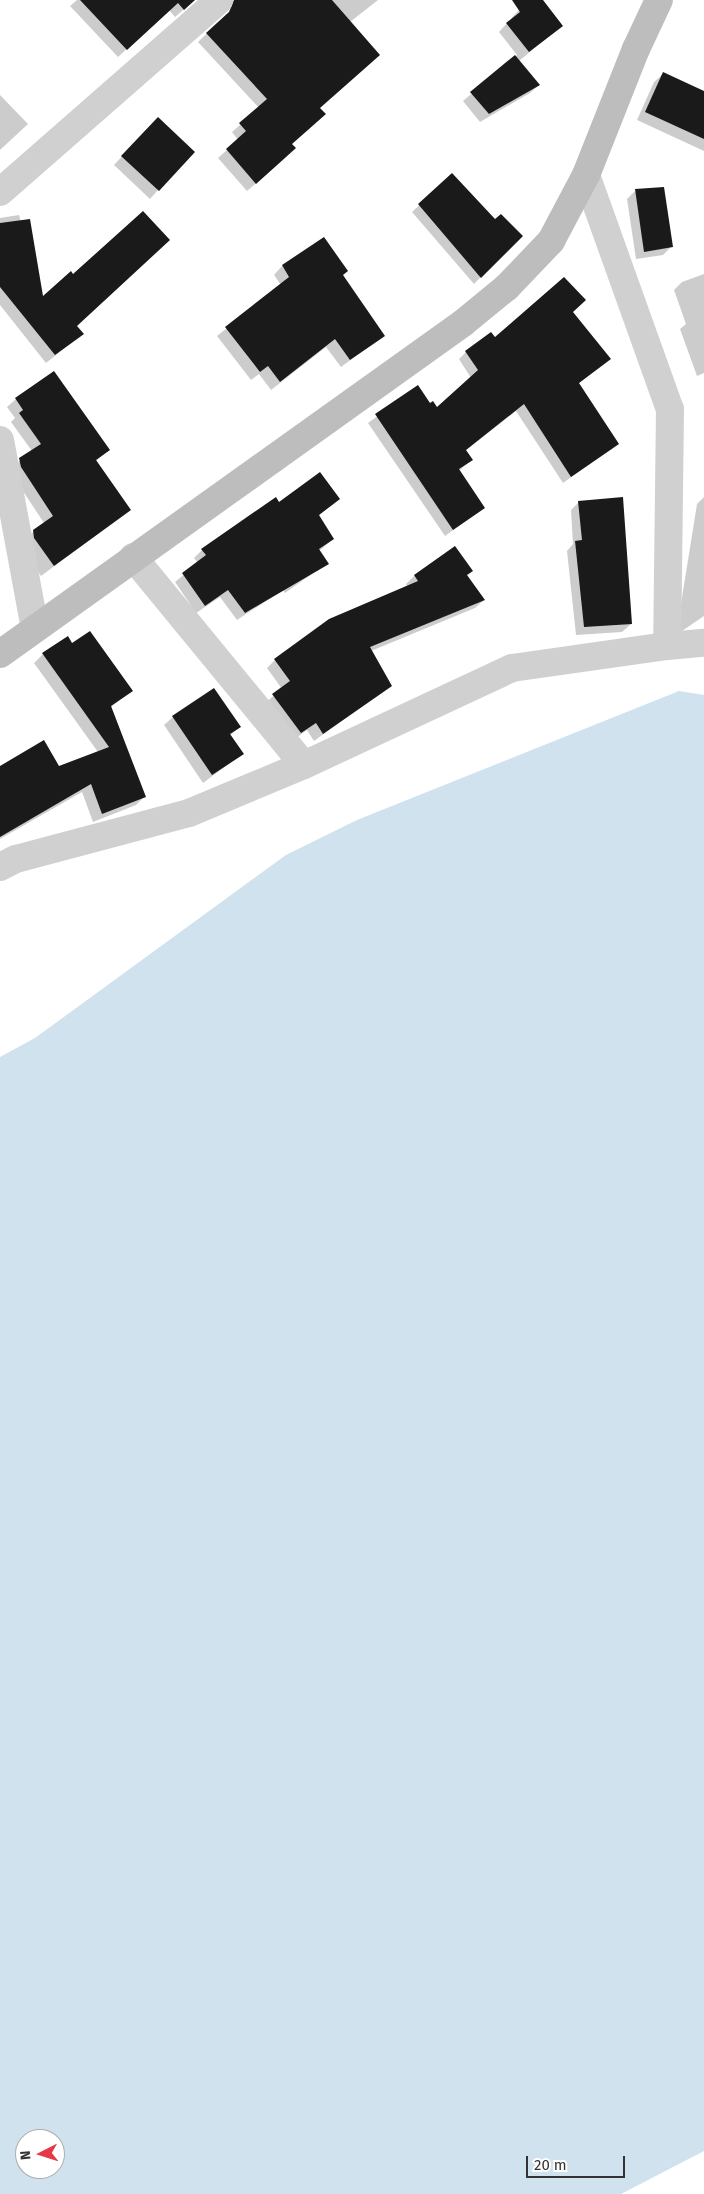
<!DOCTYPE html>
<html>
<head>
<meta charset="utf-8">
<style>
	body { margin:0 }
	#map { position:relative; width:704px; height:2194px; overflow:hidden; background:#fff; font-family:"Fira Sans",sans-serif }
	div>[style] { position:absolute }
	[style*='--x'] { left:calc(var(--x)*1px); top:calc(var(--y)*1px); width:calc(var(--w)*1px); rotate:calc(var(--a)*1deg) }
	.water>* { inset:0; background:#cfe2ee }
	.shadow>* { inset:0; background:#0003 }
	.building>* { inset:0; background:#1a1a1a }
	.street>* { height:28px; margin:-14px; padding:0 14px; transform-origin:14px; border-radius:14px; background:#d0d0d0 }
	.secondary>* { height:28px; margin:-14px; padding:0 14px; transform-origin:14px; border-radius:14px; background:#bdbdbd }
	span { translate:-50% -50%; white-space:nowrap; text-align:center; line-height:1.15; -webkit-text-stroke:5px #fff; paint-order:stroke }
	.north { position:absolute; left:15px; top:2129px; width:50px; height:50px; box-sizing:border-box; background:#fff; border:1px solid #adadad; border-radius:50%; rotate:265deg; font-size:14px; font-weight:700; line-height:20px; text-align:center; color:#333 }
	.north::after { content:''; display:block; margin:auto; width:18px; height:22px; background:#e63946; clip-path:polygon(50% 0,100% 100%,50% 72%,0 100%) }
	.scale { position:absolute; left:526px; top:2156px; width:99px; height:22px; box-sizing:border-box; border:2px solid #333; border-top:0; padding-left:6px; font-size:15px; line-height:18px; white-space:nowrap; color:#333; -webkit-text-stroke:4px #fff; paint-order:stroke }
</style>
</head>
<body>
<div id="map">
	<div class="water">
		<i style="clip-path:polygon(evenodd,679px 691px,704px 695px,704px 2151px,621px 2194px,0 2194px,0 1057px,35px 1038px,286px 855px,357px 820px,679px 691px,25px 2139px,55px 2139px,55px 2169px,25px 2169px,25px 2139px)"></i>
	</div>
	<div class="shadow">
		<i style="clip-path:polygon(77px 0,195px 0,175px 17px,169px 10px,118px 57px,70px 6px)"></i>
		<i style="clip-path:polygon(242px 0,378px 0,350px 22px,286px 157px,247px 191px,218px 158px,238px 140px,232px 132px,259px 108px,198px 42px)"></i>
		<i style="clip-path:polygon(528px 0,541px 0,561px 26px,519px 61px,539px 85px,530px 93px,480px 122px,463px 101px,517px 55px,499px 32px)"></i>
		<i style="clip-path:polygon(663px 74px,704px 93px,704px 151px,637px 120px,654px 82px)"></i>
		<i style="clip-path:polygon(0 95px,28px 124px,0 150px)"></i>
		<i style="clip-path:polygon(149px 127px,158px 190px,150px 199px,114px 165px)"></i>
		<i style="clip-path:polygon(452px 175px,495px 221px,521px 236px,474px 284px,412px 212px)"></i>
		<i style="clip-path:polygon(635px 191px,672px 246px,663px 255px,636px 259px,627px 199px)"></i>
		<i style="clip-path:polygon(19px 215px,42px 298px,82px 334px,46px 363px,0 305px,0 218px)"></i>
		<i style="clip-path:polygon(324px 239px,342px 275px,384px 335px,341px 367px,326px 347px,271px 390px,259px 374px,251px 380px,217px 336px,281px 285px,274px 275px,282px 266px)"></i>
		<i style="clip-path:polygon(704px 274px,704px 373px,697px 376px,680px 329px,686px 324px,674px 290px,682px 282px)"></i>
		<i style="clip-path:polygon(572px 312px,609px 359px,578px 384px,618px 444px,563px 483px,516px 411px,465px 451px,471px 460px,459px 471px,483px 508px,445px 536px,368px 423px,418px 387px,429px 405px,437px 409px,471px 378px,459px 359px,466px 352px)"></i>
		<i style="clip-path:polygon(16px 399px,109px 450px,96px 461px,130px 510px,41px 576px,28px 557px,25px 539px,44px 523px,13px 476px,11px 468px,32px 451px,11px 422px,15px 418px,7px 407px)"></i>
		<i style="clip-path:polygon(704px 497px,704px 616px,676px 635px,697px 504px)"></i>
		<i style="clip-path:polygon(276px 499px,279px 504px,338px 499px,318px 516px,333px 539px,319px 551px,327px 563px,285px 593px,283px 590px,237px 620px,220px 597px,196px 613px,175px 582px,198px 563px,194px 558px,202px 550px)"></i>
		<i style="clip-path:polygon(579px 502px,631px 624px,622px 632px,576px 635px,567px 551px,573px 544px,571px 510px)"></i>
		<i style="clip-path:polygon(415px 575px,466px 576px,484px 600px,475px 608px,371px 651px,390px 686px,314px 741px,307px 730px,292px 741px,265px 703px,282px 689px,267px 668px,275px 660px,408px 587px,406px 584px)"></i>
		<i style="clip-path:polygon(43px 654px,132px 690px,110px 708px,145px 796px,136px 805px,93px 822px,82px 792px,0 839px,0 767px,59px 768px,98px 752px,34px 663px)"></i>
		<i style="clip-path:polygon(173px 717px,239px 727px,230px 736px,242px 754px,203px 783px,164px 725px)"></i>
	</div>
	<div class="building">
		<i style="clip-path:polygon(80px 0,195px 0,184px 10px,178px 3px,127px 50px)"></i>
		<i style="clip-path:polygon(234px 0,332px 0,380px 55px,320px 108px,326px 114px,292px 144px,296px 148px,256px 184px,226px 149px,246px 131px,239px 123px,267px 99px,206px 33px,229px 12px)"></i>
		<i style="clip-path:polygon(512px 0,543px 0,563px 26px,529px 52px,506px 23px,520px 12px)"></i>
		<i style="clip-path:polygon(515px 55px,540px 85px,489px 114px,470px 92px)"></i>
		<i style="clip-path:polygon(663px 72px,704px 91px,704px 139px,645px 112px)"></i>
		<i style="clip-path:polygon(158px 117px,195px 152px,159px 191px,121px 156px)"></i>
		<i style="clip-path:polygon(452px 173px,495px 219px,501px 214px,523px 236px,481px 278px,418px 204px)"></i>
		<i style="clip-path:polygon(664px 187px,673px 247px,644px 252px,635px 189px)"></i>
		<i style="clip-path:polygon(143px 211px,170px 240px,77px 326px,84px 334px,55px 355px,0 287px,0 223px,30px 219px,43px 296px,71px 271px,73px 274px)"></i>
		<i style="clip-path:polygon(324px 237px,348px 271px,343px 275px,385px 336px,350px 360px,335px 339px,280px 382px,268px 366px,260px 372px,225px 327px,289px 277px,282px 265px)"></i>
		<i style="clip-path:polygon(564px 277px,586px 300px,573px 312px,611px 359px,579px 383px,619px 444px,571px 477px,524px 404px,466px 450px,473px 460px,459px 469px,485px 508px,453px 530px,375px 414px,418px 385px,430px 403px,433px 401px,437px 407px,478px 370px,465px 351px,491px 332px,495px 337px)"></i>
		<i style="clip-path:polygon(54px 371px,110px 450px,96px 460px,131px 510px,54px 566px,34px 538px,33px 530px,53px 516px,21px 467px,19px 458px,41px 444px,19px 413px,23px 410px,15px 398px)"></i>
		<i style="clip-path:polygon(320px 472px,340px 499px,319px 515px,334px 539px,319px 549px,329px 564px,245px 613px,228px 590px,205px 606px,182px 573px,206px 555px,201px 549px,276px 497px,279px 502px)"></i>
		<i style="clip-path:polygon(623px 497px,632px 624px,584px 627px,575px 541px,582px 540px,578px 501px)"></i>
		<i style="clip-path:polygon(455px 546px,473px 571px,467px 575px,485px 600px,370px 647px,392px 686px,323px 734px,316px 723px,301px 733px,272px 694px,290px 681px,274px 659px,329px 619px,418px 581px,414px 575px)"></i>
		<i style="clip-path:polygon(90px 631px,133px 691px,111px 706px,146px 797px,102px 814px,91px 784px,0 837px,0 766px,44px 740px,59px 766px,109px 747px,42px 653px,68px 636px,72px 643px)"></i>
		<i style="clip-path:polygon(214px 688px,241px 727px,230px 734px,244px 754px,212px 775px,172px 716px)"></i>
	</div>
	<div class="street">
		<i style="--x:586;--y:175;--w:249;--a:70.3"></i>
		<i style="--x:670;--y:409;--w:237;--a:90.7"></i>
		<i style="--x:667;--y:646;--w:37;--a:-5"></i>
		<i style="--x:0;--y:192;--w:291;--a:-41.2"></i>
		<i style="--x:0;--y:440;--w:191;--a:79.5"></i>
		<i style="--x:133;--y:557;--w:269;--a:50.6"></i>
		<i style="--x:304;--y:765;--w:230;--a:-25"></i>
		<i style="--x:512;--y:668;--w:157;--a:-8.1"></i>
		<i style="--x:0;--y:867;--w:18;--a:-27"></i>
		<i style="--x:16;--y:859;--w:179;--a:-14.9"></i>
		<i style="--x:189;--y:813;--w:125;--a:-22.7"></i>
	</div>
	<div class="secondary">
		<i style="--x:0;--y:654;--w:569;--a:-35.56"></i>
		<i style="--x:463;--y:323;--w:57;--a:-39.3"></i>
		<i style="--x:507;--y:287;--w:64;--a:-46.3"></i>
		<i style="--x:551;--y:241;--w:75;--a:-62.1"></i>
		<i style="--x:586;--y:175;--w:136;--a:-68.4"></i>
		<i style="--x:636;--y:49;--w:54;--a:-64.9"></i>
	</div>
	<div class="north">N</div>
	<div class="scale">20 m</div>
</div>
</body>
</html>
